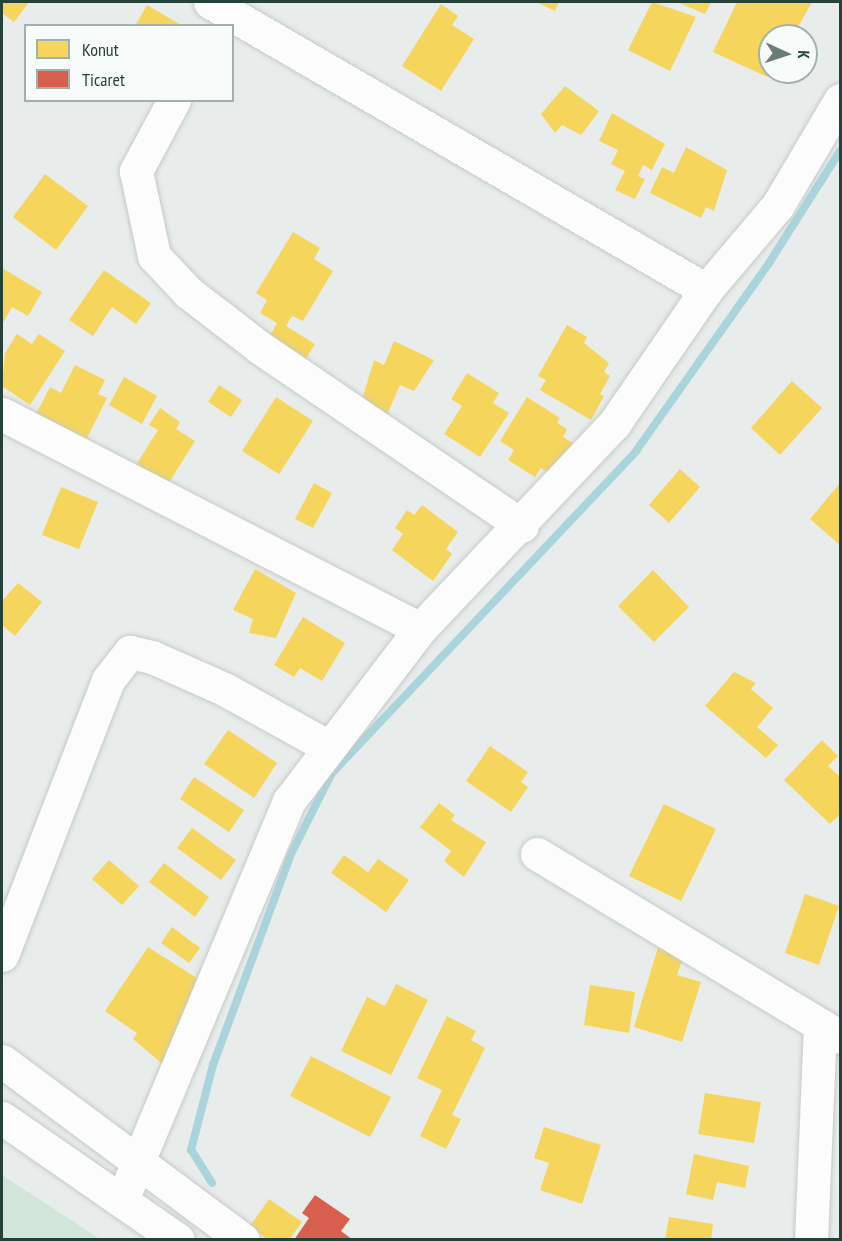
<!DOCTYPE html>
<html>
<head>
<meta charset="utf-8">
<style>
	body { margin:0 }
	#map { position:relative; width:842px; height:1241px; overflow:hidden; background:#e8edeb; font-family:"PT Sans Narrow",sans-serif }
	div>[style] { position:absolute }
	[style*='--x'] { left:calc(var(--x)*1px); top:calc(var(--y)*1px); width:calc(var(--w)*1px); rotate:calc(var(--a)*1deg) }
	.green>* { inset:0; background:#d1e6d8 }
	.homes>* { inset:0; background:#f6d55c }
	.shops>* { inset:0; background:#d6604d }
	.stream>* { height:8px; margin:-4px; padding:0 4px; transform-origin:4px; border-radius:4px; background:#a9d4db }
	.roads { filter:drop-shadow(0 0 2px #c5cac8) drop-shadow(0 0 2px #c5cac8) }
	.street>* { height:33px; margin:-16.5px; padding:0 16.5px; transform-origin:16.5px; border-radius:16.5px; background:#fcfcfc }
	.secondary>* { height:33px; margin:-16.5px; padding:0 16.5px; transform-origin:16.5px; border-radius:16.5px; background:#fcfcfc }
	span { translate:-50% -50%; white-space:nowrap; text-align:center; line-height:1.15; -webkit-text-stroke:6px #f7fbf9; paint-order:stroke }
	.frame { position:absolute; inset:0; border:3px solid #24423a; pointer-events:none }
	.legend { position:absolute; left:24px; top:24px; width:210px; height:78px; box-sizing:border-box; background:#f7fbf9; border:2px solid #a3b1ad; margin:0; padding:8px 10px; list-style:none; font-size:18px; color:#24423a }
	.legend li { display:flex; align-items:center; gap:12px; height:30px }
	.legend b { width:30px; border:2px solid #a3b1ad }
	.north { position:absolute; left:758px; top:24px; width:60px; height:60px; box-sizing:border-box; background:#f7fbf9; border:2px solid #a3b1ad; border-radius:50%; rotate:93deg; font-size:16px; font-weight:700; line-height:24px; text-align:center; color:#24423a }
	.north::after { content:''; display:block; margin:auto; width:21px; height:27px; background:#697e78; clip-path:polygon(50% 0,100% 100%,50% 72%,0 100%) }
</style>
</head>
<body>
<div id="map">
	<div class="green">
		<i style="clip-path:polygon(2px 1175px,100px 1239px,2px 1239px)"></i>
	</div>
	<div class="homes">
		<i style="clip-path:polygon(2px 2px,29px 2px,14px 22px,2px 13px)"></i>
		<i style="clip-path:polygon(536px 2px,559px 2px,555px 11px)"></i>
		<i style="clip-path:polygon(652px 2px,696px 17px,670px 71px,628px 50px)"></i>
		<i style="clip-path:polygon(677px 2px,711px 2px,705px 14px)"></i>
		<i style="clip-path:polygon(737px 2px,812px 2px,793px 36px,770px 36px,774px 72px,767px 77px,713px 52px)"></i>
		<i style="clip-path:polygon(441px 4px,458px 16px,452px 25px,474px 39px,441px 91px,402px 66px)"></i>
		<i style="clip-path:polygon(147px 5px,183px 26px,135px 26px)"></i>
		<i style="clip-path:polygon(565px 86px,599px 111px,581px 135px,562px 125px,555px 133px,541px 114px)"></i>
		<i style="clip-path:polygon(612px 113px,665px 144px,652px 170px,643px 165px,638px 176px,645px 179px,635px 199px,615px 190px,625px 171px,611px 164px,618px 150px,599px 141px)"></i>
		<i style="clip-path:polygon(686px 147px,727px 170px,714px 211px,706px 207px,701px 218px,650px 193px,662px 167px,674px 173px)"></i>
		<i style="clip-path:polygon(45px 174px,88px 206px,56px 250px,13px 217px)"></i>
		<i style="clip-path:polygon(293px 232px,320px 248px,314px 259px,333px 271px,303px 321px,292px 316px,286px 326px,315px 344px,302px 365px,266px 343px,277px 323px,260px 313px,267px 300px,256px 293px)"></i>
		<i style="clip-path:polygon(2px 268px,42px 292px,28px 316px,12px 307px,2px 325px)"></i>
		<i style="clip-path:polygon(104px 270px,151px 303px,136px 324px,112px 307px,93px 336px,69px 320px)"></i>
		<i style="clip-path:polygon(567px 325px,587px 337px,584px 343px,609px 363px,604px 372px,610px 376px,600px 394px,604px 396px,591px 420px,540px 390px,546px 380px,538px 376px)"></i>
		<i style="clip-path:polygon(17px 334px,32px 344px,39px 334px,65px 351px,30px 405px,2px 386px,5px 353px)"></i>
		<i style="clip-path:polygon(394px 341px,434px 360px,414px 391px,400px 385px,387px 415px,361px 403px,374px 360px,384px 365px)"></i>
		<i style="clip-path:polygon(75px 365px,105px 380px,98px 394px,107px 398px,83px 446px,33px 420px,50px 387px,61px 393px)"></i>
		<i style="clip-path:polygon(467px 373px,499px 393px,493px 403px,509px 413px,480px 457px,444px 434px,462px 406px,451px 399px)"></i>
		<i style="clip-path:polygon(124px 377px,157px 396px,142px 424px,109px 405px)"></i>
		<i style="clip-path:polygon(792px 381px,822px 408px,780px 455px,751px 428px)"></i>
		<i style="clip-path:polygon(219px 385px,242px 400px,231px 417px,208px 402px)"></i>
		<i style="clip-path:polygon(276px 397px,313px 421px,279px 474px,242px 451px)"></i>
		<i style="clip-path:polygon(527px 397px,560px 418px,557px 423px,567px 429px,563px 437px,573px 443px,553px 476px,541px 468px,535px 477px,508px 460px,514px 450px,500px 441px)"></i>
		<i style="clip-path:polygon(160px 408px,180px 422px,176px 429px,195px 441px,168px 484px,136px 465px,158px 430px,149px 425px)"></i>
		<i style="clip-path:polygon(680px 469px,700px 487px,669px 523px,649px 505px)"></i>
		<i style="clip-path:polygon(314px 483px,332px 493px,313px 528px,295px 519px)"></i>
		<i style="clip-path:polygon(840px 483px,840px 545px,810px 519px)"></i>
		<i style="clip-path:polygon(61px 487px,98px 502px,79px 549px,42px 535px)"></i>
		<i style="clip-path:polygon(422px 505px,458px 532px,446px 549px,452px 554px,433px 581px,392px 550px,403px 534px,395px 528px,407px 510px,414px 515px)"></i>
		<i style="clip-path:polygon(255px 569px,296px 593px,276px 638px,249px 633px,253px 619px,233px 610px)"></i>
		<i style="clip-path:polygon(653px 570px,689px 607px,654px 642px,618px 606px)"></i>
		<i style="clip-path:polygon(18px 583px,42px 602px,15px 636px,2px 625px,2px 601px)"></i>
		<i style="clip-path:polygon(303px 617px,345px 643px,322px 681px,300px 668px,294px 677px,274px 665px)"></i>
		<i style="clip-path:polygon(734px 672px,756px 683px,751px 689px,773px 708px,757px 727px,778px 745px,766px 758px,705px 706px)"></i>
		<i style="clip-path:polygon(228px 730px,277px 763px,254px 798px,204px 764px)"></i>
		<i style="clip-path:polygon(822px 740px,838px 756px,828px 766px,840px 777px,840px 814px,830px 824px,784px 780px)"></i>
		<i style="clip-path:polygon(490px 746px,528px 772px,521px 782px,528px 787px,511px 812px,466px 781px)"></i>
		<i style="clip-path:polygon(194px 777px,244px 810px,229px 832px,180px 799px)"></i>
		<i style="clip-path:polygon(439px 803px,455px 815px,451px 820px,486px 842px,464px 877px,444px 861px,451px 851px,420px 827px)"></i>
		<i style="clip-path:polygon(664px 804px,716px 829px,681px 901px,629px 876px)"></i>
		<i style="clip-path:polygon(192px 828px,236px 860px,221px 880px,177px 848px)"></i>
		<i style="clip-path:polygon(344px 855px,368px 872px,378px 859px,409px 880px,386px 912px,331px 873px)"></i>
		<i style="clip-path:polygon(109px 860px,139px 886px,122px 905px,92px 879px)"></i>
		<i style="clip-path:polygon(164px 863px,209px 897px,195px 917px,149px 882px)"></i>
		<i style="clip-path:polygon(805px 894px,839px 906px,819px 965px,785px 953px)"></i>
		<i style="clip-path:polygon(172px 927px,200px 948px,189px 963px,161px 943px)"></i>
		<i style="clip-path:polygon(659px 944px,685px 952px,677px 975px,701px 982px,682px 1042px,634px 1027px)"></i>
		<i style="clip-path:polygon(148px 947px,203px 982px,165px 1066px,133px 1039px,137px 1033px,105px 1011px)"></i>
		<i style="clip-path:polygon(396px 984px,428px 1000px,391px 1075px,341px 1051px,367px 997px,385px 1006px)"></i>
		<i style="clip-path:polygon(590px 985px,635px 992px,629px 1033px,584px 1025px)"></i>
		<i style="clip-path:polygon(447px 1016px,476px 1031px,471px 1040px,485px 1048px,452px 1115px,461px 1119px,446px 1149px,420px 1136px,442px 1090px,417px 1078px)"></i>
		<i style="clip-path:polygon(311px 1056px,391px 1097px,370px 1137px,290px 1096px)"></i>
		<i style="clip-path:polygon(705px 1093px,761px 1102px,754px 1143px,698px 1134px)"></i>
		<i style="clip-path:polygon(544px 1127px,601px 1145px,582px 1204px,540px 1190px,549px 1163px,534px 1158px)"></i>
		<i style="clip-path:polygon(694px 1154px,749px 1166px,745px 1188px,717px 1182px,713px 1200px,686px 1194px)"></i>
		<i style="clip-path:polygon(269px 1199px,302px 1222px,289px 1240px,268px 1240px,250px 1226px)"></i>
		<i style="clip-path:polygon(669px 1217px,713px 1224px,711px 1240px,665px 1240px)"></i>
	</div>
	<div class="shops">
		<i style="clip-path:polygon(315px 1195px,350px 1219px,341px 1231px,353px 1240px,294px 1240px,309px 1218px,302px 1213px)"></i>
	</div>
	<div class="stream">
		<i style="--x:212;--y:1183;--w:39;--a:-122"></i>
		<i style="--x:191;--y:1150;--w:88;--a:-75.5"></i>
		<i style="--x:213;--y:1065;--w:225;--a:-69.7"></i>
		<i style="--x:291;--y:854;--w:91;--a:-63.2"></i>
		<i style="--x:332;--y:773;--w:443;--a:-46.6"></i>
		<i style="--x:636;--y:451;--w:230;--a:-54.7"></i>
		<i style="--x:769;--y:263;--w:133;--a:-57.6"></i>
	</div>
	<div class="roads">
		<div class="street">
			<i style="--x:210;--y:2;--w:574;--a:30.14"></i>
			<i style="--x:174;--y:100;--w:81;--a:118.2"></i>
			<i style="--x:136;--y:171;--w:87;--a:78"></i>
			<i style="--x:154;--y:256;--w:51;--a:46.6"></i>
			<i style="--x:189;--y:293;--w:88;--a:37.6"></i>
			<i style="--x:259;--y:347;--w:318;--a:34.2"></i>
			<i style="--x:2;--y:414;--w:470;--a:27.2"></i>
			<i style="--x:537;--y:854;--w:354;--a:31.1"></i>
			<i style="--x:2;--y:955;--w:295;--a:-68.9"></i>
			<i style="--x:108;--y:680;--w:36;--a:-52"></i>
			<i style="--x:130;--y:652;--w:23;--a:13"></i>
			<i style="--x:152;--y:657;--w:81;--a:24"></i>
			<i style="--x:226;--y:690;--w:118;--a:29"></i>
			<i style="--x:122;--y:1200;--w:433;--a:-67.3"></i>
			<i style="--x:289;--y:801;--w:216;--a:-52.7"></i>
			<i style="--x:420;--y:629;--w:282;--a:-46.6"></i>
			<i style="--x:614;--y:424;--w:163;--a:-55.5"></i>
			<i style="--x:706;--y:290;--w:111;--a:-49.7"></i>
			<i style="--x:778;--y:205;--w:122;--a:-59.4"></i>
			<i style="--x:811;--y:1240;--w:215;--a:-87.6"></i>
		</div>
		<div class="secondary">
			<i style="--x:2;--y:1061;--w:300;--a:36.6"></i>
			<i style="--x:2;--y:1118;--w:214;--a:34.7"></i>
		</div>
	</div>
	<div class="frame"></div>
	<ul class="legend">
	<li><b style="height:16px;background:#f6d55c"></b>Konut</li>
	<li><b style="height:16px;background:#d6604d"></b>Ticaret</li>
	</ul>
	<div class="north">K</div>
</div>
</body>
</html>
